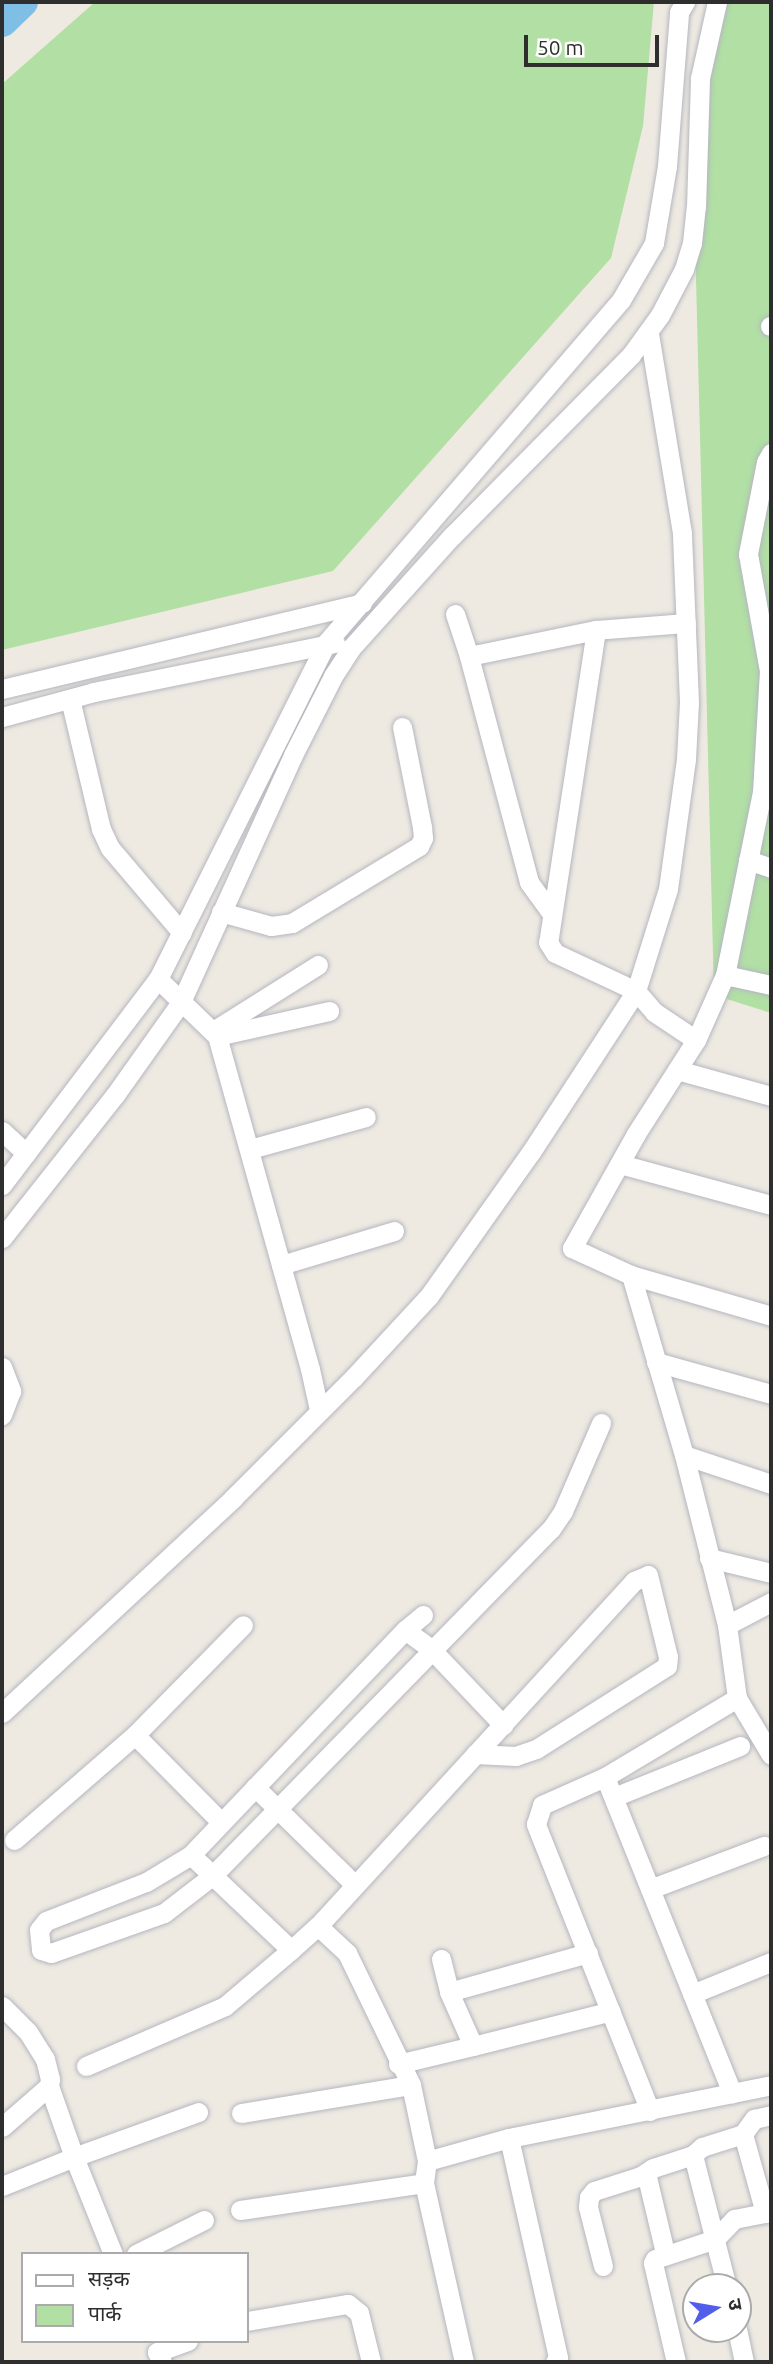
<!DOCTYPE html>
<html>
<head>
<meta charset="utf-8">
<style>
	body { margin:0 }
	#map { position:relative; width:773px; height:2364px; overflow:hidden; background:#eeeae2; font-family:Ubuntu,"Noto Sans Devanagari",sans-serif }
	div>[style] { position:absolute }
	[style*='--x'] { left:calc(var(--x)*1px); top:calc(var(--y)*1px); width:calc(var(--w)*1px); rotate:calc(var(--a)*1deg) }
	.green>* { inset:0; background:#b1dfa4 }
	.river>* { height:32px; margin:-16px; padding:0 16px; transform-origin:16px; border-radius:16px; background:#80bfe5 }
	.roads { filter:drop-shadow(0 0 2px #b5b6c0) drop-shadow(0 0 2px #b5b6c0) }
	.minor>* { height:19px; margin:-9.5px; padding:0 9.5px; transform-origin:9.5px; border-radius:9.5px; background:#fff }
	span { translate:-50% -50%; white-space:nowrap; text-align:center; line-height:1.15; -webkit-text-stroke:5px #fff; paint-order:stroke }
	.frame { position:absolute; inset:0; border:4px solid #2e2e2e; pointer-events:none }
	.legend { position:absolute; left:21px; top:2252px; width:228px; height:91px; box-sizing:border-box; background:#fff; border:2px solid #ababab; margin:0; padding:9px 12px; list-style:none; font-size:21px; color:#2e2e2e }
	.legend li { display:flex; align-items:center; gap:14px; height:35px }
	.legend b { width:35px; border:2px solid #ababab }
	.north { position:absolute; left:682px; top:2273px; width:70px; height:70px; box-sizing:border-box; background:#fff; border:2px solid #ababab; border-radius:50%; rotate:79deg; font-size:19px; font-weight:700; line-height:28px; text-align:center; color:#2e2e2e }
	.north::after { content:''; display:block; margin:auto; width:24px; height:32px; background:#525dea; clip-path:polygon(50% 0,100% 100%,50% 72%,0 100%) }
	.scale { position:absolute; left:524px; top:35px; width:135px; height:32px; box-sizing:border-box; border:4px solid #2e2e2e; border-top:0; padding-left:9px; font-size:21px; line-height:24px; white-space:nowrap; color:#2e2e2e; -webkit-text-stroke:5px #fff; paint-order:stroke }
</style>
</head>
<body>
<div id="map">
	<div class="green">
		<i style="clip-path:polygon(95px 2px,654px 2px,643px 126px,611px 258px,333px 571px,2px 650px,2px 84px)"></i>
		<i style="clip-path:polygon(725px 2px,771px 2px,771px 1013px,714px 995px,693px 158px)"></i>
	</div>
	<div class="river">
		<i style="--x:2;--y:21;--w:28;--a:-44"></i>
	</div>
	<div class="roads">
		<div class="minor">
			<i style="--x:770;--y:326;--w:1;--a:0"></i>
			<i style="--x:771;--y:453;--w:10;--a:119"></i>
			<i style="--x:766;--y:462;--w:94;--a:101.1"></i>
			<i style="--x:748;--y:554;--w:119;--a:79.8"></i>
			<i style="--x:769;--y:671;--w:121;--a:93.3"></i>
			<i style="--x:762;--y:792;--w:187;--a:101.4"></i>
			<i style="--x:725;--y:975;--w:71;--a:114"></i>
			<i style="--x:696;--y:1040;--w:112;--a:122.6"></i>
			<i style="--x:636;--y:1134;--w:131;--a:119.3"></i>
			<i style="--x:572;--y:1248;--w:65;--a:24.6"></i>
			<i style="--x:631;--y:1275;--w:146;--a:16.3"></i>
			<i style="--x:455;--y:614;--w:44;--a:71.6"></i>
			<i style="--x:686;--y:623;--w:90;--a:175.6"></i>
			<i style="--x:596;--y:630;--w:316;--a:98.7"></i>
			<i style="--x:548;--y:942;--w:13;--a:58"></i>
			<i style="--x:555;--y:953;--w:89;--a:25.1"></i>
			<i style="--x:636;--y:991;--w:28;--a:49"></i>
			<i style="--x:654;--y:1012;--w:50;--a:33.7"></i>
			<i style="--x:2;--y:689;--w:370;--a:-13.4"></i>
			<i style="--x:70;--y:699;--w:134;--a:76.6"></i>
			<i style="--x:101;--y:829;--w:21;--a:65"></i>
			<i style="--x:110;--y:848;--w:111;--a:49.7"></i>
			<i style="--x:2;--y:717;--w:95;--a:-15.2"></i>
			<i style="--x:94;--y:692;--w:246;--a:-11.5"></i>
			<i style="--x:748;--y:860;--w:24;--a:19"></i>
			<i style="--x:221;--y:912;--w:52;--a:15.6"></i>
			<i style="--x:271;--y:926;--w:21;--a:-8"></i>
			<i style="--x:292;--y:923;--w:149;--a:-31.2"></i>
			<i style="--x:419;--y:846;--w:9;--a:-63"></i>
			<i style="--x:423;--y:838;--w:11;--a:-95"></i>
			<i style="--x:422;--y:827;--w:102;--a:-101.3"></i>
			<i style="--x:552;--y:914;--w:39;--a:-126"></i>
			<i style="--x:529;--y:882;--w:234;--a:-104.9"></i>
			<i style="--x:469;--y:656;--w:130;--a:-11.6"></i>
			<i style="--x:725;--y:975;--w:47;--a:12.3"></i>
			<i style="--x:158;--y:979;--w:82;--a:44"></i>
			<i style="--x:217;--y:1036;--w:346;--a:74.4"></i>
			<i style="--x:310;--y:1369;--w:42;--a:77.6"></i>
			<i style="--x:213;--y:1031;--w:124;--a:-32.2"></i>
			<i style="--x:217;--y:1036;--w:115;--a:-12.6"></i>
			<i style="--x:677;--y:1070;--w:98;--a:15.5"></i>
			<i style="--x:2;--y:1131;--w:33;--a:43"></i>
			<i style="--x:250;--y:1149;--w:120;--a:-15.4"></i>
			<i style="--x:620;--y:1164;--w:156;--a:15.2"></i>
			<i style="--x:2;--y:1185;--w:258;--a:-52.9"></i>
			<i style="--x:158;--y:979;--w:376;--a:-63.4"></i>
			<i style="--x:326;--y:643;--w:452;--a:-49.3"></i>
			<i style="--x:621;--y:300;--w:66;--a:-59.9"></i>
			<i style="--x:654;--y:243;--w:78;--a:-80.4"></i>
			<i style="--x:667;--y:166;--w:154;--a:-85.5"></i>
			<i style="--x:679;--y:12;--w:12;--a:-59"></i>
			<i style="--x:2;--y:1238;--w:182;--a:-51.7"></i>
			<i style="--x:115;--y:1095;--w:114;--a:-54.6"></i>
			<i style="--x:181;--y:1002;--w:271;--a:-65.6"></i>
			<i style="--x:293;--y:755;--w:89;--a:-63.1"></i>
			<i style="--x:333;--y:676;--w:33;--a:-57"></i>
			<i style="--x:351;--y:648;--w:151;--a:-48"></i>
			<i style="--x:452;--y:536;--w:255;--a:-45.3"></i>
			<i style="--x:631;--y:355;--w:49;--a:-54.1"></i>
			<i style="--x:660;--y:315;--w:52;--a:-62.4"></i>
			<i style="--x:684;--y:269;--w:27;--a:-73"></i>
			<i style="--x:692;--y:243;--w:36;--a:-84"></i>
			<i style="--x:696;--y:207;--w:129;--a:-88.2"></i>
			<i style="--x:700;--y:78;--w:78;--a:-77.4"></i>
			<i style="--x:281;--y:1265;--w:118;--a:-16.7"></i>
			<i style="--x:631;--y:1275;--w:188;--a:73.6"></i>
			<i style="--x:684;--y:1455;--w:175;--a:75.8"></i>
			<i style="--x:727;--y:1625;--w:74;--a:82.2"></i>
			<i style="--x:737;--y:1698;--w:66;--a:59.2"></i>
			<i style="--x:656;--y:1362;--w:119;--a:15.5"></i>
			<i style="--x:2;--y:1367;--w:26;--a:69"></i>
			<i style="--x:11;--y:1391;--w:26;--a:111"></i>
			<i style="--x:684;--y:1455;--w:92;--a:18.4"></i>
			<i style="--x:709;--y:1558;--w:64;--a:13.6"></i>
			<i style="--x:423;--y:1615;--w:23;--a:140"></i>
			<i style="--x:405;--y:1630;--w:32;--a:36"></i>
			<i style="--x:431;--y:1649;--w:105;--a:46.5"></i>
			<i style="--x:727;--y:1625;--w:50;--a:-27.6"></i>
			<i style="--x:405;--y:1630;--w:311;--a:133.6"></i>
			<i style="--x:191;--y:1855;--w:52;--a:149"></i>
			<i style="--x:146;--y:1882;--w:107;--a:158.7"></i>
			<i style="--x:46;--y:1921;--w:11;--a:128"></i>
			<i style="--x:39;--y:1930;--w:20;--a:84"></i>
			<i style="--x:41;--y:1950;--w:10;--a:17"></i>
			<i style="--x:51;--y:1953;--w:120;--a:-19.5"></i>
			<i style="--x:164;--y:1913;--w:61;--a:-37.6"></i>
			<i style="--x:212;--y:1876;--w:485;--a:-45.7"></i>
			<i style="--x:551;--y:1529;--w:22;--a:-56"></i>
			<i style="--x:563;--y:1511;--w:96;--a:-66.6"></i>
			<i style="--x:2;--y:1713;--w:316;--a:-42.9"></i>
			<i style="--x:233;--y:1498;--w:171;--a:-45"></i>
			<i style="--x:354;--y:1377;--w:110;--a:-47.2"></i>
			<i style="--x:429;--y:1296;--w:176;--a:-54.7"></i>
			<i style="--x:531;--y:1152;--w:192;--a:-56.9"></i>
			<i style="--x:636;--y:991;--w:107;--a:-72.6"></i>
			<i style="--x:668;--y:889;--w:131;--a:-82.1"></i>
			<i style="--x:686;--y:759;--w:57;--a:-87"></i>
			<i style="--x:689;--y:702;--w:169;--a:-92.4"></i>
			<i style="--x:682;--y:533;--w:202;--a:-99.4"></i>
			<i style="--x:605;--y:1777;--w:341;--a:68.1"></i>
			<i style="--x:255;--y:1787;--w:140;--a:44.4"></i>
			<i style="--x:614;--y:1797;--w:136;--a:-22"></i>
			<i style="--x:221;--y:1822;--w:122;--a:-134.7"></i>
			<i style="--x:135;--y:1735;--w:154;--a:-45.5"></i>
			<i style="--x:14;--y:1840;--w:160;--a:-41"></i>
			<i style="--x:191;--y:1855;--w:138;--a:43.5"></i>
			<i style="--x:650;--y:1889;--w:122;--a:-20.7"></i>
			<i style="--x:318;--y:1926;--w:40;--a:43"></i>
			<i style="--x:347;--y:1953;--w:147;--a:64.1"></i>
			<i style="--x:411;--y:2085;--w:78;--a:78.1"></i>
			<i style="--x:427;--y:2161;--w:22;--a:98"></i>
			<i style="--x:424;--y:2183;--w:183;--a:77.4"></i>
			<i style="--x:588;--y:1953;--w:144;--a:164.3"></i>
			<i style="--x:449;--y:1992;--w:59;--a:66"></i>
			<i style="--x:473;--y:2046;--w:142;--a:-14.2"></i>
			<i style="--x:441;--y:1959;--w:34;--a:76"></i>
			<i style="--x:692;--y:1994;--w:85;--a:-22.1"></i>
			<i style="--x:2;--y:2006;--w:37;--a:45"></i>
			<i style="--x:28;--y:2032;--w:32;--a:58"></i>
			<i style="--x:45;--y:2059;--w:21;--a:76"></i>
			<i style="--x:50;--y:2079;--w:7;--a:98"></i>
			<i style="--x:49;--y:2086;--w:62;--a:138.9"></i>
			<i style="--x:398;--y:2064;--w:77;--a:-13.5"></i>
			<i style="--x:86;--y:2066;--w:151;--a:-23.3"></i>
			<i style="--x:225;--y:2006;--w:87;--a:-40.3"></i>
			<i style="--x:291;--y:1950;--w:36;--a:-42"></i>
			<i style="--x:318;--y:1926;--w:468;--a:-47.5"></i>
			<i style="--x:634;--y:1581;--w:15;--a:-23"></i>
			<i style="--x:648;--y:1575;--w:84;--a:76.3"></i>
			<i style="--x:668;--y:1657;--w:9;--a:96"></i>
			<i style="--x:667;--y:1666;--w:155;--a:147.6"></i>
			<i style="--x:536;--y:1749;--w:21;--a:161"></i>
			<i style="--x:516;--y:1756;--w:41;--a:-177.2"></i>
			<i style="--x:650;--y:2111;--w:309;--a:-111.7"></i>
			<i style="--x:536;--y:1824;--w:20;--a:-72"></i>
			<i style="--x:542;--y:1805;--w:69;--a:-24"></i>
			<i style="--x:605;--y:1777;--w:154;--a:-30.9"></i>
			<i style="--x:241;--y:2113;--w:172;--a:-9.4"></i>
			<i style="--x:743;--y:2134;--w:82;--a:74.4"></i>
			<i style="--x:509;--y:2138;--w:225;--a:77.4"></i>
			<i style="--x:558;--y:2358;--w:5;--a:127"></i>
			<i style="--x:693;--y:2155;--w:136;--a:75.6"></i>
			<i style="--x:427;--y:2161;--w:85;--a:-15.7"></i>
			<i style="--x:509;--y:2138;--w:267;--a:-11.4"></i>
			<i style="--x:646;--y:2173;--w:82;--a:76.6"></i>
			<i style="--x:2;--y:2186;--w:78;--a:-21.9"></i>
			<i style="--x:74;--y:2157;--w:75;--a:-109.4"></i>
			<i style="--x:240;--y:2210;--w:186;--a:-8.3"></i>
			<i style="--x:113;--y:2254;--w:105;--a:-111.9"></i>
			<i style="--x:74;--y:2157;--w:132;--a:-19.9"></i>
			<i style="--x:136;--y:2254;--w:76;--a:-26.6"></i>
			<i style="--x:603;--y:2266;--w:61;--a:-104.3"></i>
			<i style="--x:588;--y:2207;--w:10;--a:-84"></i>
			<i style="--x:589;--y:2197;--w:8;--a:-50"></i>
			<i style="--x:594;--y:2191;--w:49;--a:-17.7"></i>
			<i style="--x:641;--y:2176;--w:14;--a:-34"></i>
			<i style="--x:653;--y:2168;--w:42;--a:-18"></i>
			<i style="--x:693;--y:2155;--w:12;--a:-42"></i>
			<i style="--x:702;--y:2147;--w:43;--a:-17.6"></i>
			<i style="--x:743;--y:2134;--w:19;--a:-54"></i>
			<i style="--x:754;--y:2119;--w:17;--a:-13"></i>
			<i style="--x:247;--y:2321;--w:102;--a:-9.6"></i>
			<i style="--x:348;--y:2304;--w:14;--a:39"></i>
			<i style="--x:359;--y:2313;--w:50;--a:76.2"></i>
			<i style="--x:737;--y:2329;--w:34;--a:78"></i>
			<i style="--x:162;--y:2362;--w:11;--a:-117"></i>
			<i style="--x:157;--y:2352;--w:33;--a:-20"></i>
			<i style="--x:676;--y:2362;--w:102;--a:-103.1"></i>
			<i style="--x:653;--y:2263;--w:4;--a:-63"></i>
			<i style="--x:655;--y:2259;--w:63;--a:-18.4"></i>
			<i style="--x:715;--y:2239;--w:28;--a:-46"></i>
			<i style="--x:734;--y:2219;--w:38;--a:-11"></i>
		</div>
	</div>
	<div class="frame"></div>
	<ul class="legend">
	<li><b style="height:9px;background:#fff"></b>सड़क</li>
	<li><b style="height:19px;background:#b1dfa4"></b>पार्क</li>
	</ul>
	<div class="north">उ</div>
	<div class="scale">50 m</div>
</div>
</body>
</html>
